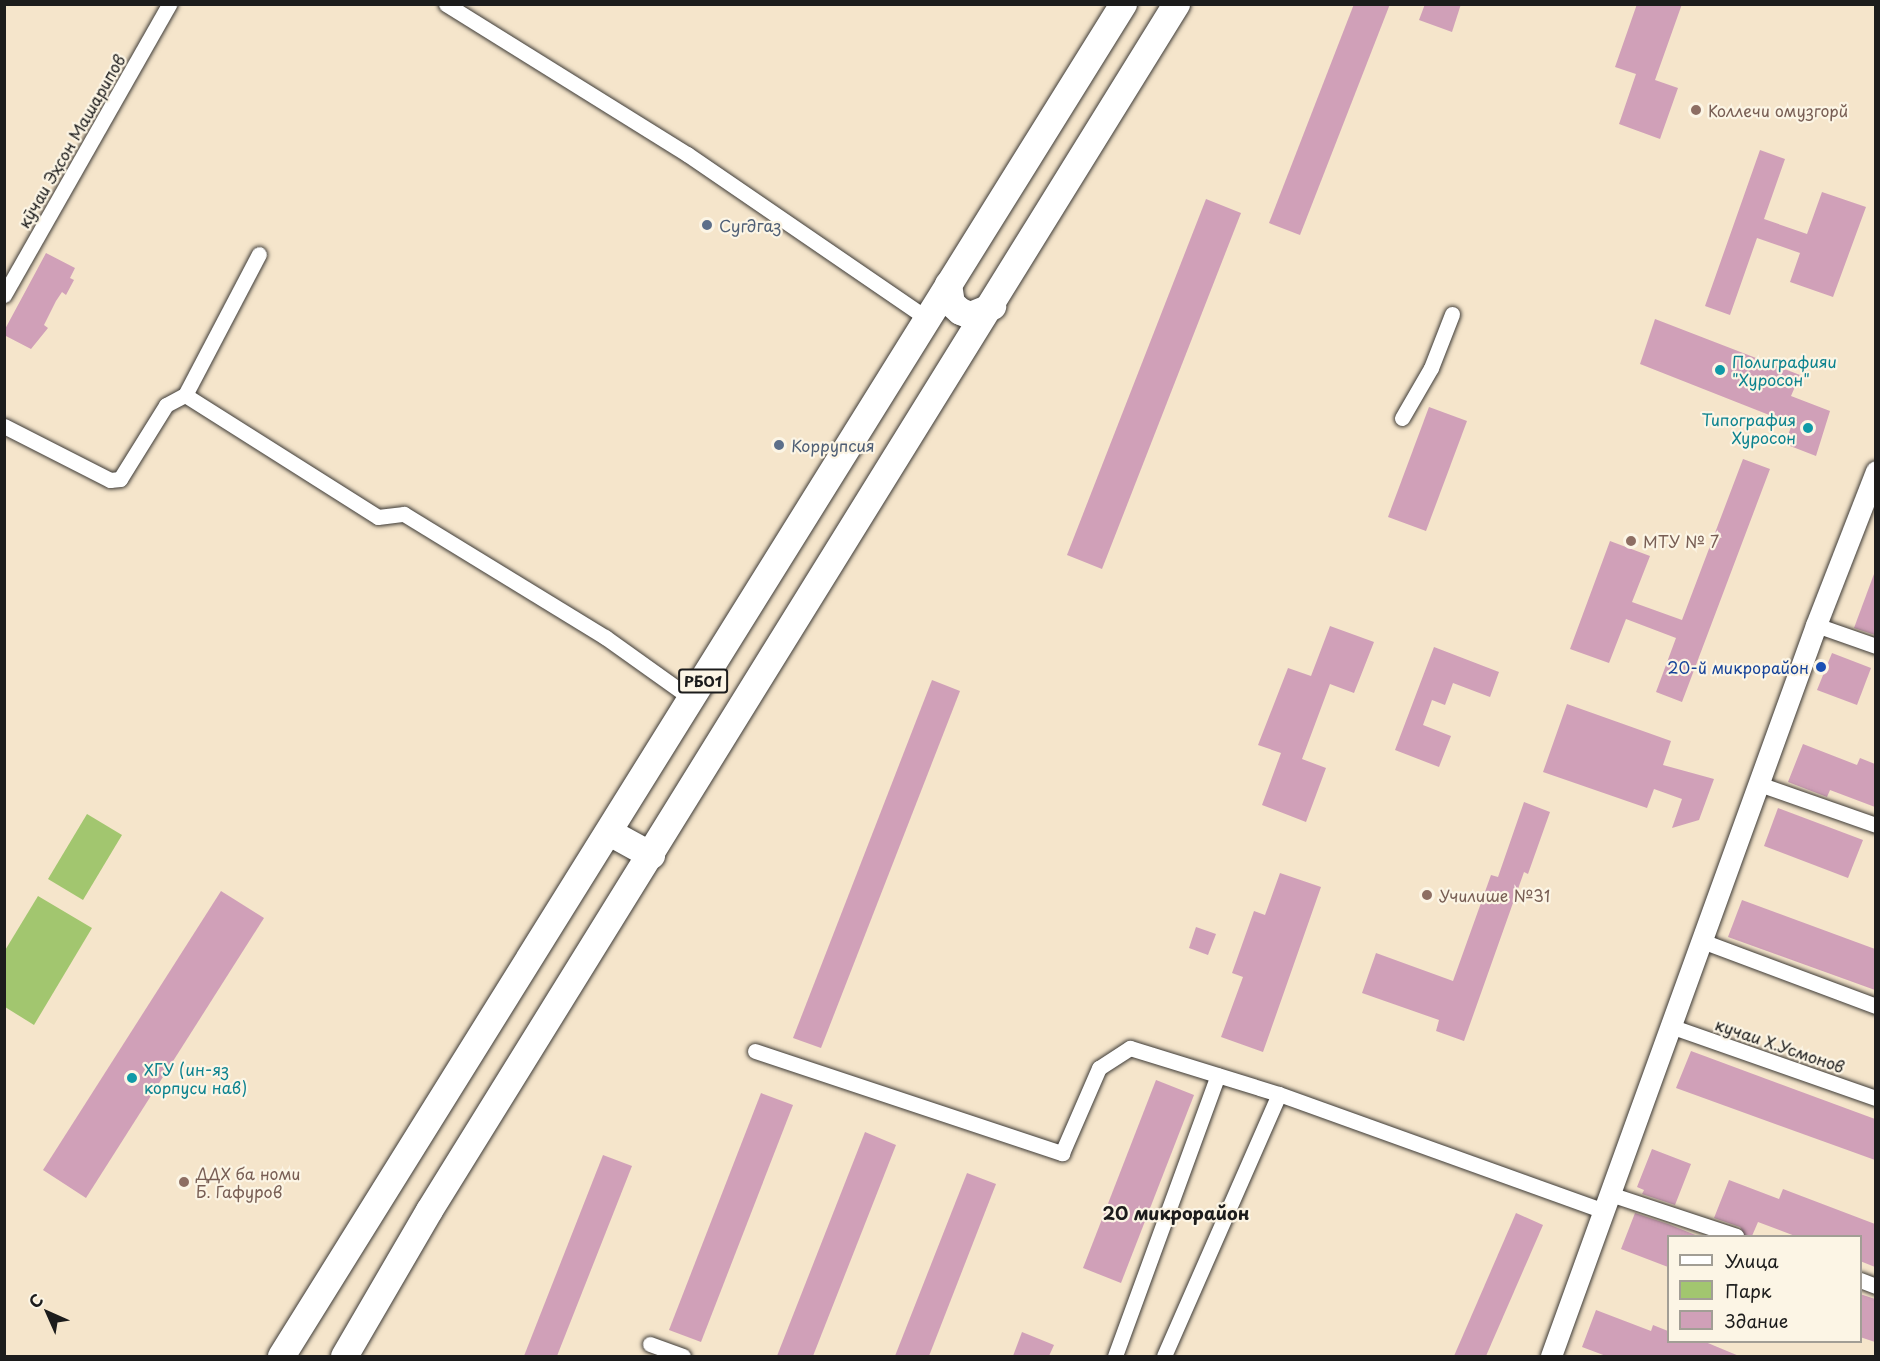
<!DOCTYPE html>
<html>
<head>
<meta charset="utf-8">
<style>
	body { margin:0 }
	#map { position:relative; width:1880px; height:1361px; overflow:hidden; background:#f5e5cb; font-family:"Playpen Sans",sans-serif }
	div>[style] { position:absolute }
	[style*='--x'] { left:calc(var(--x)*1px); top:calc(var(--y)*1px); width:calc(var(--w)*1px); rotate:calc(var(--a)*1deg) }
	.green>* { inset:0; background:#a2c66f }
	.building>* { inset:0; background:#d0a0b8 }
	.roads { filter:drop-shadow(0 0 2px #3d3a36) drop-shadow(0 0 2px #3d3a36) }
	.street>* { height:15px; margin:-7.5px; padding:0 7.5px; transform-origin:7.5px; border-radius:7.5px; background:#fff }
	.secondary>* { height:21px; margin:-10.5px; padding:0 10.5px; transform-origin:10.5px; border-radius:10.5px; background:#fff }
	.highway>* { height:27px; margin:-13.5px; padding:0 13.5px; transform-origin:13.5px; border-radius:13.5px; background:#fff }
	.dots>* { width:16px; height:16px; translate:-50% -50%; box-sizing:border-box; border:3px solid #fcf5e5; border-radius:50% }
	span { translate:-50% -50%; white-space:nowrap; text-align:center; line-height:1.15; -webkit-text-stroke:4.5px #fcf5e5; paint-order:stroke }
	.shield-label span { padding:2px 4px; background:#fcf5e5; border:2px solid; border-radius:4px; -webkit-text-stroke-width:0 }
	.shield-label { font-size:15px; color:#1c1c1c; font-weight:700 }
	.education-label { font-size:16px; color:#785e54 }
	.left { translate:0 -50%; text-align:left }
	.street-label { font-size:16px; color:#1c1c1c }
	.service-label { font-size:16px; color:#4e5e75 }
	.culture-label { font-size:16px; color:#0d838f }
	.right { translate:-100% -50%; text-align:right }
	.transit-label { font-size:16px; color:#164399 }
	.neighbourhood-label { font-size:18px; color:#1c1c1c; font-weight:700 }
	.frame { position:absolute; inset:0; border:6px solid #1c1c1c; pointer-events:none }
	.legend { position:absolute; left:1667px; top:1235px; width:195px; height:108px; box-sizing:border-box; background:#fcf5e5; border:2px solid #a29e95; margin:0; padding:8px 10px; list-style:none; font-size:18px; color:#1c1c1c }
	.legend li { display:flex; align-items:center; gap:12px; height:30px }
	.legend b { width:30px; border:2px solid #a29e95 }
	.north { position:absolute; left:18px; top:1283px; width:60px; height:60px; -webkit-text-stroke:4px #fcf5e5; paint-order:stroke; rotate:315deg; font-size:16px; font-weight:700; line-height:24px; text-align:center; color:#1c1c1c }
	.north::after { content:''; display:block; margin:auto; width:21px; height:27px; background:#1c1c1c; clip-path:polygon(50% 0,100% 100%,50% 72%,0 100%) }
</style>
</head>
<body>
<div id="map">
	<div class="green">
		<i style="clip-path:polygon(87px 814px,122px 835px,83px 900px,48px 879px)"></i>
		<i style="clip-path:polygon(38px 896px,92px 928px,34px 1025px,5px 1007px,4px 952px)"></i>
	</div>
	<div class="building">
		<i style="clip-path:polygon(1354px 4px,1390px 4px,1300px 235px,1269px 223px)"></i>
		<i style="clip-path:polygon(1425px 4px,1461px 4px,1452px 32px,1419px 20px)"></i>
		<i style="clip-path:polygon(1637px 4px,1682px 4px,1655px 80px,1678px 88px,1660px 139px,1619px 124px,1636px 74px,1615px 67px)"></i>
		<i style="clip-path:polygon(1760px 150px,1785px 159px,1764px 219px,1807px 234px,1822px 192px,1866px 207px,1833px 297px,1790px 282px,1800px 253px,1757px 238px,1730px 315px,1705px 306px)"></i>
		<i style="clip-path:polygon(1206px 199px,1241px 213px,1102px 569px,1067px 555px)"></i>
		<i style="clip-path:polygon(46px 253px,75px 268px,70px 278px,74px 280px,66px 295px,62px 292px,56px 301px,44px 325px,48px 328px,31px 349px,4px 335px,4px 331px)"></i>
		<i style="clip-path:polygon(1655px 319px,1800px 375px,1791px 396px,1830px 411px,1816px 456px,1785px 444px,1792px 424px,1640px 364px)"></i>
		<i style="clip-path:polygon(1429px 407px,1467px 421px,1426px 531px,1388px 517px)"></i>
		<i style="clip-path:polygon(1743px 459px,1770px 469px,1682px 702px,1656px 692px,1676px 638px,1626px 619px,1609px 663px,1570px 649px,1610px 541px,1650px 556px,1632px 602px,1682px 620px)"></i>
		<i style="clip-path:polygon(1874px 574px,1875px 574px,1875px 635px,1854px 628px)"></i>
		<i style="clip-path:polygon(1330px 626px,1374px 642px,1354px 693px,1330px 684px,1302px 759px,1326px 768px,1306px 822px,1262px 805px,1281px 753px,1258px 745px,1288px 668px,1311px 676px)"></i>
		<i style="clip-path:polygon(1434px 647px,1499px 672px,1490px 697px,1453px 683px,1445px 705px,1432px 700px,1423px 725px,1451px 736px,1439px 767px,1395px 750px)"></i>
		<i style="clip-path:polygon(1832px 653px,1871px 668px,1857px 705px,1817px 690px)"></i>
		<i style="clip-path:polygon(932px 680px,960px 691px,821px 1048px,793px 1038px)"></i>
		<i style="clip-path:polygon(1567px 704px,1671px 741px,1663px 765px,1714px 779px,1699px 820px,1672px 828px,1682px 799px,1654px 789px,1647px 808px,1543px 772px)"></i>
		<i style="clip-path:polygon(1803px 744px,1857px 765px,1860px 758px,1875px 764px,1875px 807px,1830px 790px,1827px 797px,1788px 782px)"></i>
		<i style="clip-path:polygon(1524px 802px,1550px 812px,1528px 874px,1524px 872px,1464px 1041px,1436px 1031px,1439px 1020px,1362px 993px,1376px 953px,1453px 981px,1491px 875px,1498px 877px)"></i>
		<i style="clip-path:polygon(1778px 808px,1863px 840px,1848px 878px,1764px 846px)"></i>
		<i style="clip-path:polygon(1280px 873px,1321px 887px,1263px 1052px,1221px 1037px,1243px 977px,1232px 973px,1254px 911px,1265px 915px)"></i>
		<i style="clip-path:polygon(221px 891px,264px 918px,86px 1198px,43px 1170px)"></i>
		<i style="clip-path:polygon(1742px 900px,1875px 949px,1875px 990px,1728px 937px)"></i>
		<i style="clip-path:polygon(1196px 927px,1216px 934px,1208px 955px,1189px 948px)"></i>
		<i style="clip-path:polygon(1691px 1051px,1875px 1119px,1875px 1160px,1676px 1088px)"></i>
		<i style="clip-path:polygon(1156px 1080px,1194px 1095px,1121px 1283px,1083px 1268px)"></i>
		<i style="clip-path:polygon(761px 1093px,793px 1105px,701px 1342px,669px 1330px)"></i>
		<i style="clip-path:polygon(865px 1132px,896px 1145px,813px 1356px,777px 1356px)"></i>
		<i style="clip-path:polygon(1652px 1149px,1691px 1164px,1675px 1205px,1642px 1194px,1644px 1190px,1637px 1187px)"></i>
		<i style="clip-path:polygon(603px 1155px,632px 1166px,557px 1356px,524px 1356px)"></i>
		<i style="clip-path:polygon(967px 1173px,996px 1184px,929px 1356px,895px 1356px)"></i>
		<i style="clip-path:polygon(1729px 1180px,1779px 1199px,1783px 1189px,1875px 1224px,1875px 1267px,1860px 1261px,1860px 1236px,1795px 1236px,1758px 1222px,1752px 1236px,1745px 1236px,1740px 1227px,1714px 1218px)"></i>
		<i style="clip-path:polygon(1516px 1213px,1543px 1225px,1486px 1356px,1454px 1356px)"></i>
		<i style="clip-path:polygon(1635px 1213px,1668px 1224px,1698px 1236px,1668px 1236px,1668px 1267px,1621px 1249px)"></i>
		<i style="clip-path:polygon(1860px 1294px,1875px 1299px,1875px 1342px,1860px 1337px)"></i>
		<i style="clip-path:polygon(1596px 1310px,1651px 1331px,1653px 1325px,1668px 1331px,1668px 1341px,1703px 1341px,1739px 1356px,1606px 1356px,1582px 1347px)"></i>
		<i style="clip-path:polygon(1022px 1332px,1054px 1345px,1049px 1356px,1013px 1356px)"></i>
	</div>
	<div class="roads">
		<div class="street">
			<i style="--x:446;--y:4;--w:284;--a:31.9"></i>
			<i style="--x:687;--y:154;--w:292;--a:34.4"></i>
			<i style="--x:4;--y:295;--w:335;--a:-60.4"></i>
			<i style="--x:185;--y:395;--w:159;--a:-62.3"></i>
			<i style="--x:1402;--y:418;--w:58;--a:-59.9"></i>
			<i style="--x:1431;--y:368;--w:58;--a:-68.7"></i>
			<i style="--x:4;--y:426;--w:119;--a:27"></i>
			<i style="--x:110;--y:480;--w:10;--a:-6"></i>
			<i style="--x:120;--y:479;--w:87;--a:-58.1"></i>
			<i style="--x:166;--y:405;--w:21;--a:-28"></i>
			<i style="--x:185;--y:395;--w:228;--a:32.3"></i>
			<i style="--x:378;--y:517;--w:26;--a:-7"></i>
			<i style="--x:404;--y:514;--w:236;--a:31.5"></i>
			<i style="--x:605;--y:637;--w:107;--a:35.5"></i>
			<i style="--x:1816;--y:625;--w:64;--a:19.3"></i>
			<i style="--x:1759;--y:784;--w:124;--a:19.3"></i>
			<i style="--x:1702;--y:941;--w:186;--a:20.5"></i>
			<i style="--x:1673;--y:1027;--w:215;--a:19.3"></i>
			<i style="--x:755;--y:1051;--w:324;--a:18.4"></i>
			<i style="--x:1062;--y:1153;--w:93;--a:-66.5"></i>
			<i style="--x:1099;--y:1068;--w:37;--a:-33"></i>
			<i style="--x:1130;--y:1048;--w:156;--a:17.2"></i>
			<i style="--x:1279;--y:1094;--w:345;--a:19.8"></i>
			<i style="--x:1610;--y:1194;--w:133;--a:18.4"></i>
			<i style="--x:1860;--y:1280;--w:17;--a:21"></i>
			<i style="--x:650;--y:1344;--w:35;--a:20"></i>
			<i style="--x:1115;--y:1356;--w:299;--a:-69.9"></i>
			<i style="--x:1164;--y:1356;--w:286;--a:-66.3"></i>
		</div>
		<div class="secondary">
			<i style="--x:1551;--y:1356;--w:778;--a:-70.07"></i>
			<i style="--x:1816;--y:625;--w:165;--a:-68.7"></i>
		</div>
		<div class="highway">
			<i style="--x:948;--y:284;--w:19;--a:81"></i>
			<i style="--x:951;--y:303;--w:12;--a:42"></i>
			<i style="--x:960;--y:311;--w:11;--a:22"></i>
			<i style="--x:970;--y:315;--w:24;--a:-22"></i>
			<i style="--x:609;--y:832;--w:48;--a:28.7"></i>
			<i style="--x:281;--y:1356;--w:1593;--a:-58.09"></i>
			<i style="--x:344;--y:1356;--w:169;--a:-59.8"></i>
			<i style="--x:429;--y:1210;--w:1419;--a:-58.23"></i>
		</div>
	</div>
	<div class="dots">
		<i style="left:1696px;top:110px;background:#8d6e63"></i>
		<i style="left:707px;top:225px;background:#5c6f8a"></i>
		<i style="left:1720px;top:370px;background:#0f9aa8"></i>
		<i style="left:1808px;top:428px;background:#0f9aa8"></i>
		<i style="left:779px;top:445px;background:#5c6f8a"></i>
		<i style="left:1631px;top:541px;background:#8d6e63"></i>
		<i style="left:1821px;top:667px;background:#1a4fb4"></i>
		<i style="left:1427px;top:895px;background:#8d6e63"></i>
		<i style="left:132px;top:1078px;background:#0f9aa8"></i>
		<i style="left:184px;top:1182px;background:#8d6e63"></i>
	</div>
	<div class="shield-label">
		<span style="left:703px;top:681px">РБ01</span>
	</div>
	<div class="education-label">
		<span class="left" style="left:1708px;top:110px">Коллечи омузгорй</span>
		<span class="left" style="left:1643px;top:541px">МТУ № 7</span>
		<span class="left" style="left:1439px;top:895px">Училише №31</span>
		<span class="left" style="left:196px;top:1182px">ДДХ ба номи<br>Б. Гафуров</span>
	</div>
	<div class="street-label">
		<span style="left:71px;top:141px;rotate:-60deg">кӯчаи Эҳсон Машарипов</span>
		<span style="left:1780px;top:1045px;rotate:19deg">кучаи Х.Усмонов</span>
	</div>
	<div class="service-label">
		<span class="left" style="left:719px;top:225px">Сугдгаз</span>
		<span class="left" style="left:791px;top:445px">Коррупсия</span>
	</div>
	<div class="culture-label">
		<span class="left" style="left:1732px;top:370px">Полиграфияи<br>"Хуросон"</span>
		<span class="right" style="left:1796px;top:428px">Типография<br>Хуросон</span>
		<span class="left" style="left:144px;top:1078px">ХГУ (ин-яз<br>корпуси нав)</span>
	</div>
	<div class="transit-label">
		<span class="right" style="left:1809px;top:667px">20-й микрорайон</span>
	</div>
	<div class="neighbourhood-label">
		<span style="left:1176px;top:1213px">20 микрорайон</span>
	</div>
	<div class="frame"></div>
	<ul class="legend">
	<li><b style="height:8px;background:#fff"></b>Улица</li>
	<li><b style="height:16px;background:#a2c66f"></b>Парк</li>
	<li><b style="height:16px;background:#d0a0b8"></b>Здание</li>
	</ul>
	<div class="north">С</div>
</div>
</body>
</html>
